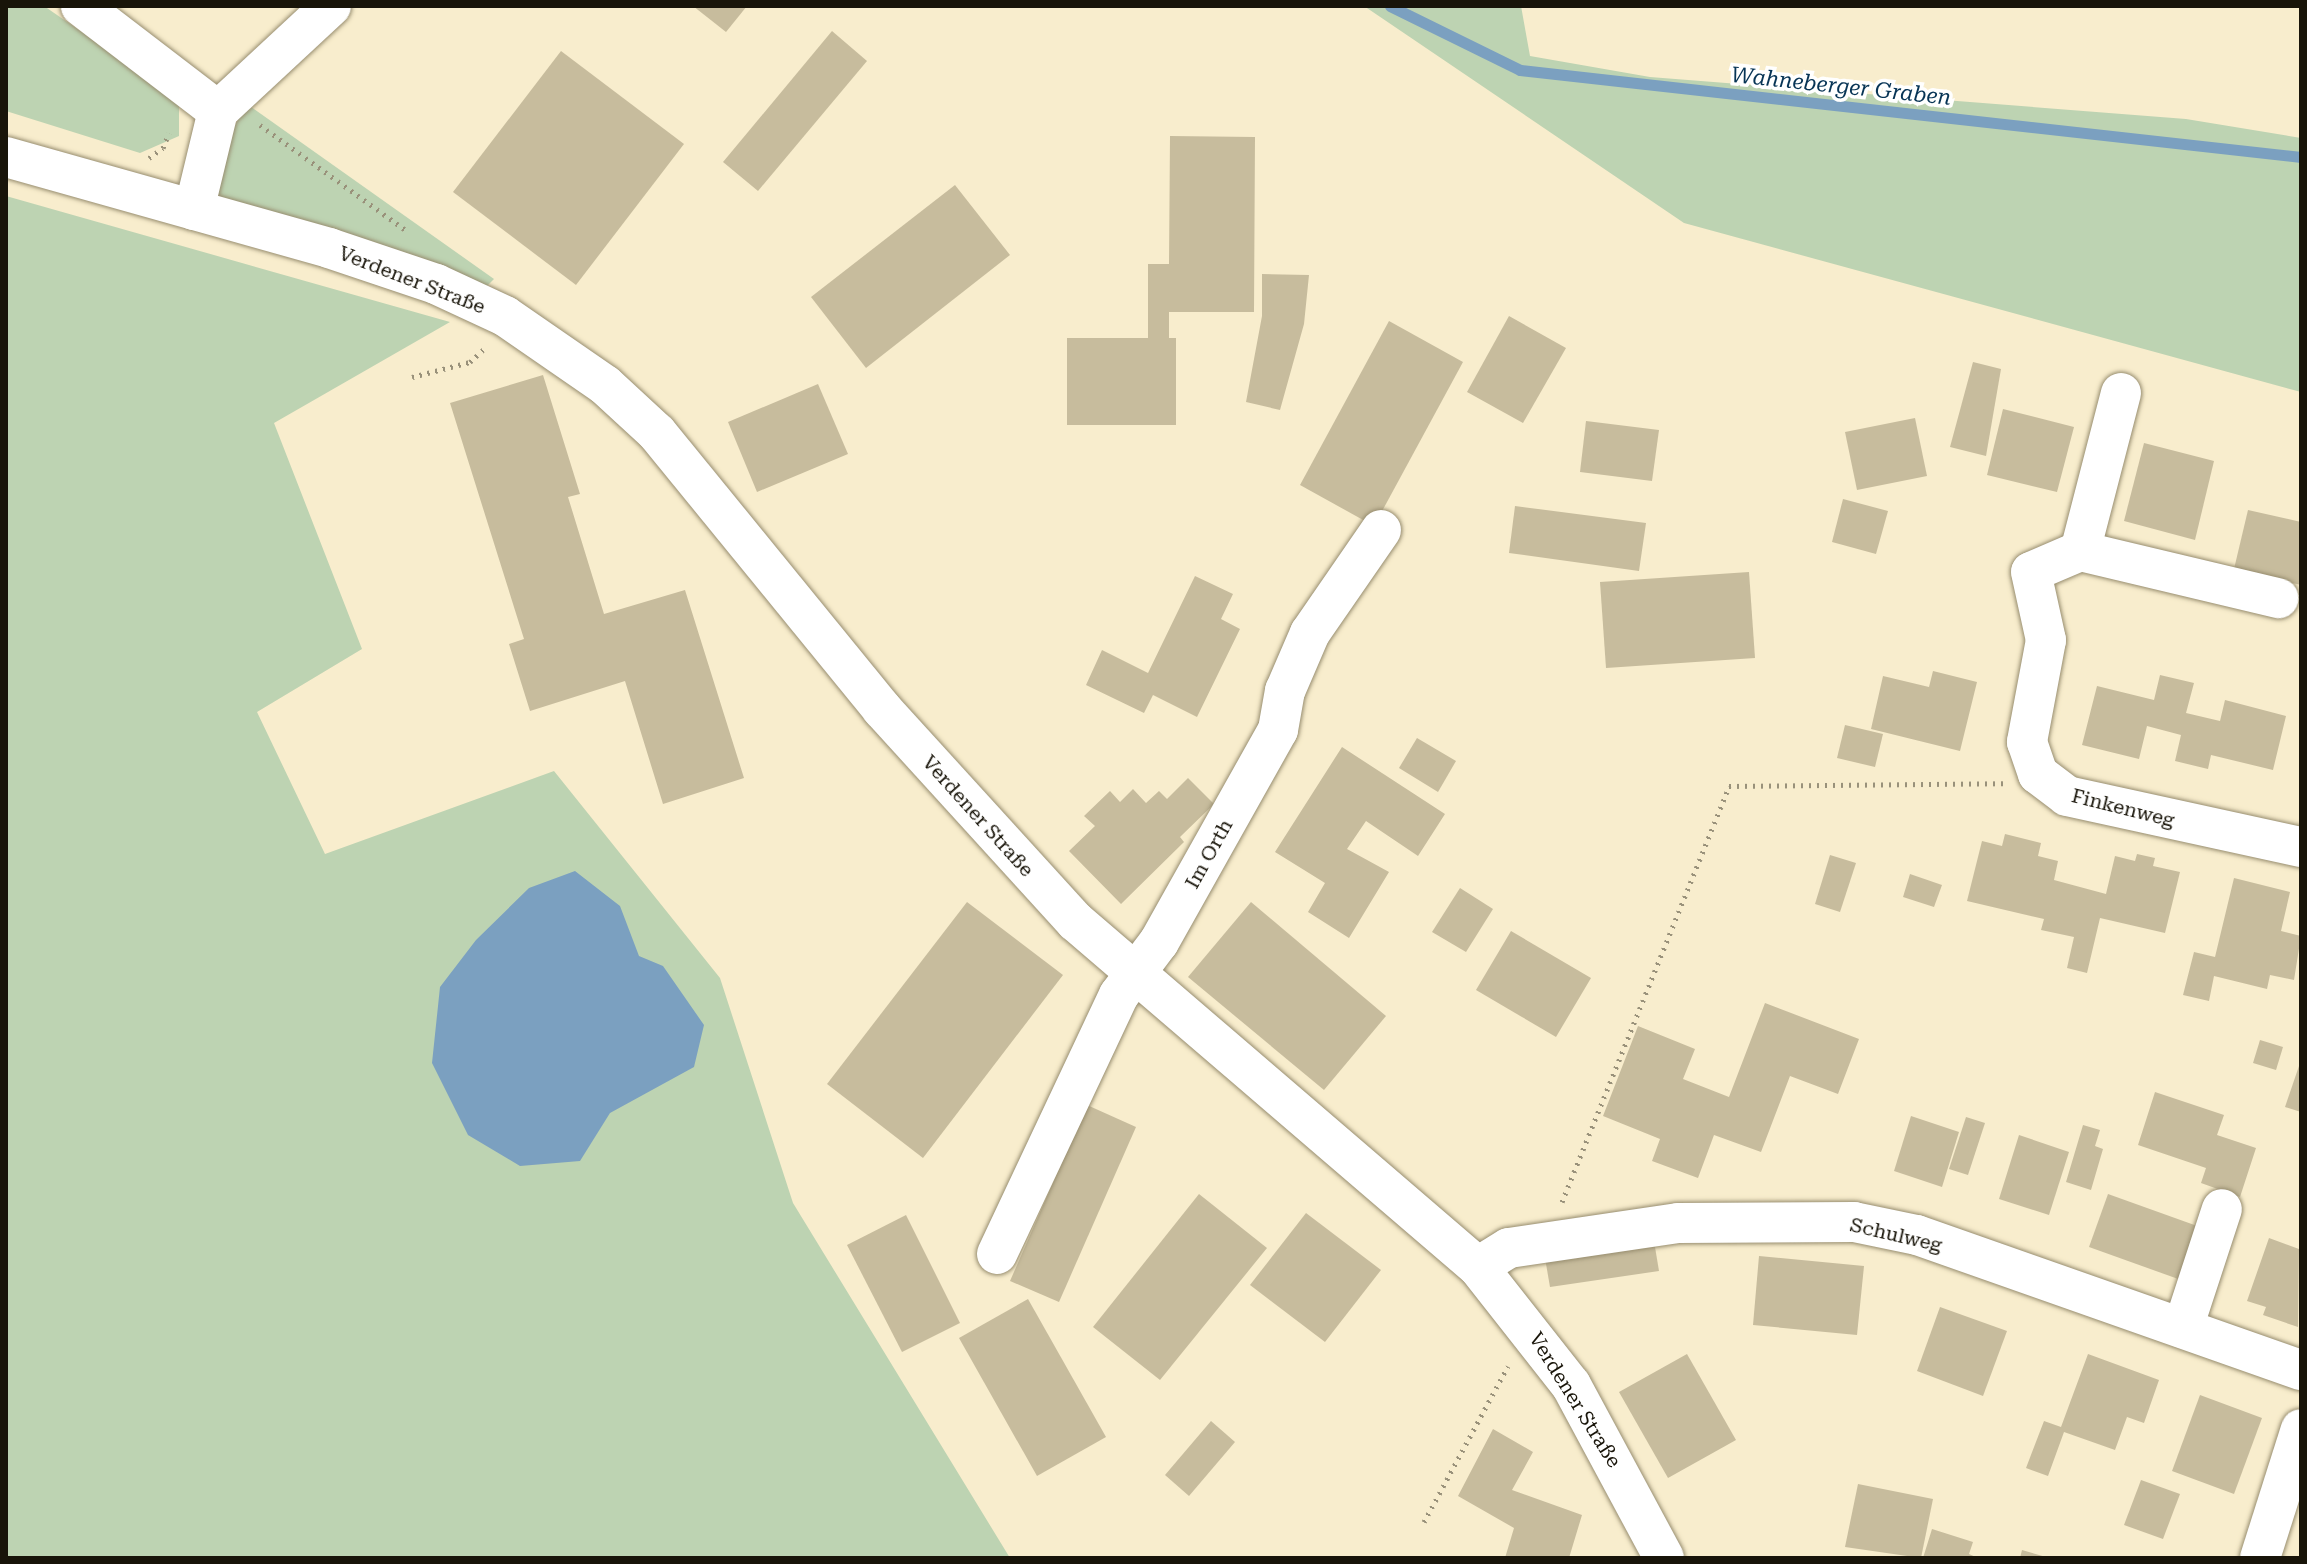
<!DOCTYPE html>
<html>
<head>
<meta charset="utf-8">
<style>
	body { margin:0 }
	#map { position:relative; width:2307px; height:1564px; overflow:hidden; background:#f8edcd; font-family:"Roboto Serif",serif }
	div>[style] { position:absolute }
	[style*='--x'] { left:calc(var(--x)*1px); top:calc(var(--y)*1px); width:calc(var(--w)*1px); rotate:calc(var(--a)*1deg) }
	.green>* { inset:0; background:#bdd3b2 }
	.water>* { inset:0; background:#7ba0c0 }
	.stream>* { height:11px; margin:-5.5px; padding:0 5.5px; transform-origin:5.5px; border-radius:5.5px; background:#7ba0c0 }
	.building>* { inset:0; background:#c7bc9d }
	.path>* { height:5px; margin-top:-2.5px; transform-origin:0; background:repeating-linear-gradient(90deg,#99917a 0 2px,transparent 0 8px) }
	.roads { filter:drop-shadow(0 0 2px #978d6f) drop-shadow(0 0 2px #978d6f) }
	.minor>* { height:40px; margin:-20px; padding:0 20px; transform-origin:20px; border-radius:20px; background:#fff }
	span { translate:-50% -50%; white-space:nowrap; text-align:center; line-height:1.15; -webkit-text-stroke:7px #fff; paint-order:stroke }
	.street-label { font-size:20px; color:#181409 }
	.water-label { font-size:22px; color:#073455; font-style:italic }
	.frame { position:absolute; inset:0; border:8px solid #181409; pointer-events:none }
</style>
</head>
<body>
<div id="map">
	<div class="green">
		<i style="clip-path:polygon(6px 6px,44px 6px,179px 99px,179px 136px,140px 153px,6px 111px)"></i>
		<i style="clip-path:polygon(1364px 6px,1521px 6px,1530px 56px,1650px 77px,2186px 119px,2301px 138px,2301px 392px,1684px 223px)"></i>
		<i style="clip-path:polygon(247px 104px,494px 279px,483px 290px,218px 199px,222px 149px)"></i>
		<i style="clip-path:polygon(6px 196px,450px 322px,274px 423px,362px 649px,257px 712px,325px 854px,554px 771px,720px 978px,793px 1203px,1010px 1558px,6px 1558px)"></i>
	</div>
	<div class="water">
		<i style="clip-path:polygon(575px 871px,620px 906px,639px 956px,663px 966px,704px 1025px,694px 1067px,610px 1113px,580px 1161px,520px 1166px,468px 1135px,432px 1063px,440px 987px,476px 940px,529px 888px)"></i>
	</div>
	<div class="stream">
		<i style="--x:1390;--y:6;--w:145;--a:26.2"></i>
		<i style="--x:1520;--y:70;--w:786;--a:6.36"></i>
	</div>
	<div class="building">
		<i style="clip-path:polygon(693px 6px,747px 6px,726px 32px)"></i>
		<i style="clip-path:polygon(832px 31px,867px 61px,758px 191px,723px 162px)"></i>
		<i style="clip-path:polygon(561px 51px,684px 144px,576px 285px,453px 192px)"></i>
		<i style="clip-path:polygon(1170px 136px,1255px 137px,1254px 312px,1169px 312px,1169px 338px,1176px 338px,1176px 425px,1067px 425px,1067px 338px,1148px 338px,1148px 264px,1169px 264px)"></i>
		<i style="clip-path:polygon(955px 185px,1010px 255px,866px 368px,811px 297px)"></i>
		<i style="clip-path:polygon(1262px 274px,1309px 275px,1304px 324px,1280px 410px,1246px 402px,1262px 316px)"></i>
		<i style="clip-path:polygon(1509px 316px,1566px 348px,1523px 423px,1467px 392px)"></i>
		<i style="clip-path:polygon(1389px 321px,1463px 362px,1374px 526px,1300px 485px)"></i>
		<i style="clip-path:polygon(1973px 362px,2001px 369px,1986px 456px,1950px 447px)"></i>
		<i style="clip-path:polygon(543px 375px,580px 494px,568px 497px,604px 614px,685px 590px,744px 778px,663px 804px,625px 681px,530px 711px,509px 644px,524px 639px,450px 403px)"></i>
		<i style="clip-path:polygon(818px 384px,848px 454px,757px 492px,728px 422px)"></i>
		<i style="clip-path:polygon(2003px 409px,2074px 427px,2057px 492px,1987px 475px)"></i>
		<i style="clip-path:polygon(1915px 418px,1927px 476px,1857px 490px,1845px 432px)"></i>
		<i style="clip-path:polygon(1586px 421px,1659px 430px,1652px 481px,1580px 472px)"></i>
		<i style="clip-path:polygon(2144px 443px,2214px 461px,2195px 540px,2124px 521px)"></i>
		<i style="clip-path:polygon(1843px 499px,1888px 511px,1876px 554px,1832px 542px)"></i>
		<i style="clip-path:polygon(1515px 506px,1646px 523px,1639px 571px,1509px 553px)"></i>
		<i style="clip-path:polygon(2248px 510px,2301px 522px,2301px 585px,2234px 569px)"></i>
		<i style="clip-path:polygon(1749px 572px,1755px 658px,1606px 668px,1600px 582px)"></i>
		<i style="clip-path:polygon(1195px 576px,1233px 594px,1221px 619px,1240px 629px,1197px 717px,1153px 695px,1144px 713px,1086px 685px,1102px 650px,1148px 673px)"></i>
		<i style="clip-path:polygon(1933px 671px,1977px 682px,1960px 751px,1871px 729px,1883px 676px,1929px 687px)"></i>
		<i style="clip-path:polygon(2160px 675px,2194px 683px,2186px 713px,2220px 721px,2225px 700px,2286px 716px,2273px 770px,2211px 755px,2208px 769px,2175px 761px,2181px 735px,2147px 726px,2139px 759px,2082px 745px,2097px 686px,2154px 700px)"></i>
		<i style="clip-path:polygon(1845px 725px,1883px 734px,1875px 767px,1837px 758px)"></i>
		<i style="clip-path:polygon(1417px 738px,1456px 761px,1438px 792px,1399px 768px)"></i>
		<i style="clip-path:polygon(1342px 747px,1445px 814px,1418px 856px,1366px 821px,1347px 849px,1389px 872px,1349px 938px,1308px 912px,1325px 883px,1275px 852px)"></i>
		<i style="clip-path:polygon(1188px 778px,1214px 804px,1180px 837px,1184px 842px,1121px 904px,1069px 851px,1095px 826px,1084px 816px,1110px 791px,1120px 802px,1133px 789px,1146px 803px,1159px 791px,1167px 799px)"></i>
		<i style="clip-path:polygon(2005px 834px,2041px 843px,2038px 856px,2058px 861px,2054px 880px,2106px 894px,2115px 856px,2135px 861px,2137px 854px,2155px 858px,2153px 866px,2180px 872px,2165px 933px,2100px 918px,2087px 973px,2067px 968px,2074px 937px,2041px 930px,2044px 919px,1967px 901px,1982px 841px,2002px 846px)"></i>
		<i style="clip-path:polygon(1830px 855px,1856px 863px,1840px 912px,1815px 904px)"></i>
		<i style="clip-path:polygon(1910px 874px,1942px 885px,1934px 907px,1903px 897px)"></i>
		<i style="clip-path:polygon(2234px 878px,2290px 892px,2281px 931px,2301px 936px,2294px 980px,2270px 975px,2267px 989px,2214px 976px,2209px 1001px,2183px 995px,2194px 952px,2215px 957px)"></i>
		<i style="clip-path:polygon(1460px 888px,1493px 909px,1466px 952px,1432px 932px)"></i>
		<i style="clip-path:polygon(967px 902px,1063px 975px,923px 1158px,827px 1084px)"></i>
		<i style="clip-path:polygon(1251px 902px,1386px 1016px,1324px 1090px,1188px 977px)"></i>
		<i style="clip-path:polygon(1511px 931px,1591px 978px,1556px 1037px,1476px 990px)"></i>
		<i style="clip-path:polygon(1765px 1003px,1859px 1039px,1838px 1094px,1790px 1076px,1761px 1152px,1714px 1135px,1698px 1178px,1652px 1161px,1660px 1139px,1603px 1116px,1638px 1026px,1695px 1049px,1683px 1079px,1729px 1097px)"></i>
		<i style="clip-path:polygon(2260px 1040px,2283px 1047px,2276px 1070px,2253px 1063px)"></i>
		<i style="clip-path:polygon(2299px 1066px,2301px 1067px,2301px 1112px,2285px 1107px)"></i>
		<i style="clip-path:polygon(2155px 1092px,2224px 1115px,2217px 1135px,2256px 1148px,2240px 1197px,2201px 1183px,2206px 1168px,2138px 1145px)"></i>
		<i style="clip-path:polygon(1087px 1105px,1136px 1127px,1059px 1302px,1010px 1281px)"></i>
		<i style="clip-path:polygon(1911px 1116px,1959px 1132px,1942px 1187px,1894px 1171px)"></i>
		<i style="clip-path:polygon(1966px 1117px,1985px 1123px,1968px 1175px,1949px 1169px)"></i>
		<i style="clip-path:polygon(2083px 1125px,2100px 1130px,2095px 1146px,2103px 1149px,2091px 1190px,2066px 1182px)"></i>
		<i style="clip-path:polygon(2019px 1135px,2069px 1152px,2049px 1215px,1999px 1199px)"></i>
		<i style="clip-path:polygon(1199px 1194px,1267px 1248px,1160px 1380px,1093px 1327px)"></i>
		<i style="clip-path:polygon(2108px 1194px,2200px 1227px,2181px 1280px,2089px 1247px)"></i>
		<i style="clip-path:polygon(1306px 1213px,1381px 1270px,1325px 1342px,1250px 1285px)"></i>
		<i style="clip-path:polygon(906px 1215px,960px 1323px,902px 1352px,847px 1245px)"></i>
		<i style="clip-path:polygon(2269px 1238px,2299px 1249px,2298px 1327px,2263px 1315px,2266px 1307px,2247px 1301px)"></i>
		<i style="clip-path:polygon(1654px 1241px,1659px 1271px,1550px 1287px,1545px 1258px)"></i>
		<i style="clip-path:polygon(1759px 1256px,1864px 1266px,1857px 1335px,1753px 1325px)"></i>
		<i style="clip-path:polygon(1028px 1299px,1106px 1437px,1037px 1476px,959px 1338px)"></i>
		<i style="clip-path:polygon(1940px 1307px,2007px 1331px,1983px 1396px,1917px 1371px)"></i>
		<i style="clip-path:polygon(1687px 1354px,1736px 1440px,1668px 1478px,1619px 1392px)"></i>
		<i style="clip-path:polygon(2088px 1354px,2159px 1380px,2144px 1423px,2127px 1417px,2115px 1450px,2064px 1432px,2048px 1476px,2026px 1468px,2044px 1421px,2061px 1427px)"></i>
		<i style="clip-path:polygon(2200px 1395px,2262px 1418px,2234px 1494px,2172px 1471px)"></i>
		<i style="clip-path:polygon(1211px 1421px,1235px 1442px,1189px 1496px,1165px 1475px)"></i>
		<i style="clip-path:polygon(1493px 1429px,1533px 1452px,1512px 1490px,1582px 1515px,1569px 1558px,1505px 1558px,1514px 1528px,1458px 1496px)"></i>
		<i style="clip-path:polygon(2141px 1480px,2180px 1494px,2163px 1539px,2124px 1525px)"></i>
		<i style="clip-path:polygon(1858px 1484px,1933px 1499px,1921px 1558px,1845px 1547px)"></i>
		<i style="clip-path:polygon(1932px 1529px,1973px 1542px,1969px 1554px,1978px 1558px,1923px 1558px)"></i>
		<i style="clip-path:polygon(2022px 1550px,2046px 1557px,2045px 1558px,2020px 1558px)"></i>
	</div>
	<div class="path">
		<i style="--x:260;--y:125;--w:181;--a:35.8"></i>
		<i style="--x:149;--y:158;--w:17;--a:-36"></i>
		<i style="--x:163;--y:148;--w:16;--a:-68"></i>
		<i style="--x:412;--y:377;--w:60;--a:-14.5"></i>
		<i style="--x:470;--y:362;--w:22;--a:-43"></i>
		<i style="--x:1562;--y:1202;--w:448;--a:-68.1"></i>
		<i style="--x:1729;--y:786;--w:274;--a:-0.6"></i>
		<i style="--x:1424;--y:1522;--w:177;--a:-61.7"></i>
	</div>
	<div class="roads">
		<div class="minor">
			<i style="--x:81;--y:6;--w:173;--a:37.5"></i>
			<i style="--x:6;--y:157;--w:336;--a:15.7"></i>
			<i style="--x:329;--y:248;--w:113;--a:18.6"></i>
			<i style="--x:436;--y:284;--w:76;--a:24.9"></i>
			<i style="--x:505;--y:316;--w:121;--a:34.6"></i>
			<i style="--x:605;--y:385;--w:71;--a:42.7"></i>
			<i style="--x:657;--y:433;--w:356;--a:50.8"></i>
			<i style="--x:882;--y:709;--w:287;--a:47.7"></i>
			<i style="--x:1075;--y:921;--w:531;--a:40.65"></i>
			<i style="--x:1478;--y:1267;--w:150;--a:51.8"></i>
			<i style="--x:1571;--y:1385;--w:196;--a:61.7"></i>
			<i style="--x:194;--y:210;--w:102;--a:-76.4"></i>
			<i style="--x:218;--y:111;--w:154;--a:-42.9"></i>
			<i style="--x:2121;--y:393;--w:163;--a:104.5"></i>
			<i style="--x:2080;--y:551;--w:53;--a:156.8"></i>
			<i style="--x:2031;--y:572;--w:70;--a:77.6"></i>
			<i style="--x:2046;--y:640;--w:104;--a:100.6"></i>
			<i style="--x:2027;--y:742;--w:34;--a:71"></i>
			<i style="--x:2038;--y:774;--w:36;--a:37"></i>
			<i style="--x:2067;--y:796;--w:239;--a:12.3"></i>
			<i style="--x:2080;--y:551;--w:204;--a:13.4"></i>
			<i style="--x:997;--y:1254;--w:286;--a:-64.8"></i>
			<i style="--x:1119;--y:995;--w:66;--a:-53"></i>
			<i style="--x:1159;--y:942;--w:243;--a:-60.7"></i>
			<i style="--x:1278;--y:730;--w:40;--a:-80"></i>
			<i style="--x:1285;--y:691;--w:63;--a:-66.7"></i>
			<i style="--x:1310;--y:633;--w:125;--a:-55.4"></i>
			<i style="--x:1478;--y:1267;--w:36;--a:-32"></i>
			<i style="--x:1509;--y:1248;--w:171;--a:-8.4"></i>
			<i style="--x:1678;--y:1223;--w:176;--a:-0.3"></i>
			<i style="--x:1854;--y:1222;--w:64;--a:11.7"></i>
			<i style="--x:1917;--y:1235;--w:407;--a:19.4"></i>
			<i style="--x:2183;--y:1328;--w:125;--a:-71.9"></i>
			<i style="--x:2260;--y:1558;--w:135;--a:-72.4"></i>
		</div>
	</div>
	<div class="street-label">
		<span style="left:412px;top:280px;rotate:21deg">Verdener Straße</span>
		<span style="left:2123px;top:808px;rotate:14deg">Finkenweg</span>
		<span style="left:978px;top:816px;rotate:48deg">Verdener Straße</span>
		<span style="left:1209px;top:854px;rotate:-61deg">Im Orth</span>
		<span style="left:1896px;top:1235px;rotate:13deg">Schulweg</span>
		<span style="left:1575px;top:1400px;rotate:58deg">Verdener Straße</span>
	</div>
	<div class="water-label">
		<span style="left:1841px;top:86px;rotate:6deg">Wahneberger Graben</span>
	</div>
	<div class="frame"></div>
</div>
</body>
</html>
